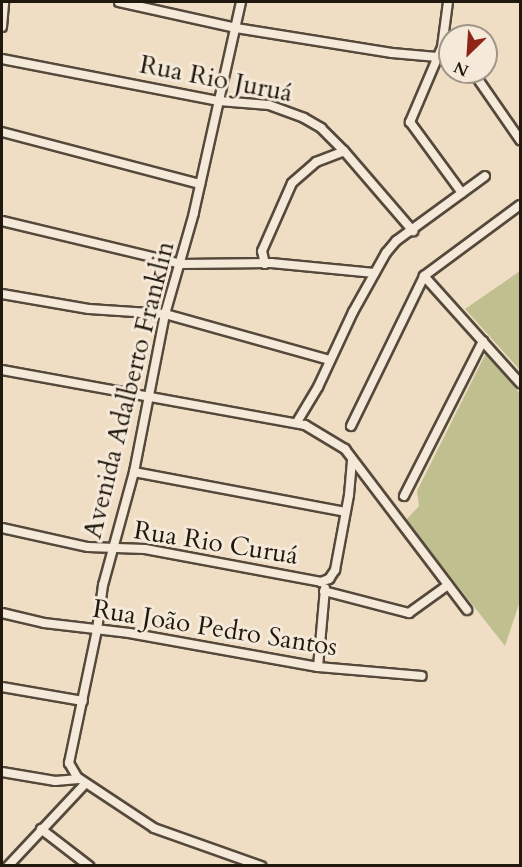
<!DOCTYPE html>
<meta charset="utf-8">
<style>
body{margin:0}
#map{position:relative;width:522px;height:867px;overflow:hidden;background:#efddc4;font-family:Cardo,serif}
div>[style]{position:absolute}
.green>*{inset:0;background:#bfbf90}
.roads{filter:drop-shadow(2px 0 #54493b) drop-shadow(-2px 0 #54493b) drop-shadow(0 2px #54493b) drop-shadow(0 -2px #54493b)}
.street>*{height:8px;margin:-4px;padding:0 4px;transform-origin:4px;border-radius:4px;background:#f5e9d9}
span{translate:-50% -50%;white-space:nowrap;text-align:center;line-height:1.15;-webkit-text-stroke:6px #f5e9d9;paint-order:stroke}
.street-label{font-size:26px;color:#20180d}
.frame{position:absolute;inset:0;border:3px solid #20180d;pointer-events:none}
.north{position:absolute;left:438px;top:24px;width:60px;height:60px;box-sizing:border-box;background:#f5e9d9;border:2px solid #a09587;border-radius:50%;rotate:205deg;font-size:16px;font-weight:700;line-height:24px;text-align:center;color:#20180d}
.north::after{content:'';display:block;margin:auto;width:21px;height:27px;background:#8f2418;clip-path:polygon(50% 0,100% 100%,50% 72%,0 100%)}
</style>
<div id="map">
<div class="green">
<div style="clip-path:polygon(520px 271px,520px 370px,465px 309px)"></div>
<div style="clip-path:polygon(486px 353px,520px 394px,520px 601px,505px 646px,406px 520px,419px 506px,417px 491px)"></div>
</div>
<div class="roads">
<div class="street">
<div style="left:119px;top:2px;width:120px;rotate:12.5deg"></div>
<div style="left:236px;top:28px;width:158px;rotate:9.1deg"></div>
<div style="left:392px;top:53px;width:45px;rotate:5.1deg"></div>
<div style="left:241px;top:2px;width:216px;rotate:102.6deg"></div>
<div style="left:194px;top:213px;width:105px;rotate:106deg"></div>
<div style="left:165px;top:314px;width:161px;rotate:101.1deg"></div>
<div style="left:134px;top:472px;width:117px;rotate:105.3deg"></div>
<div style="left:103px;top:585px;width:45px;rotate:97.6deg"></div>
<div style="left:97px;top:630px;width:136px;rotate:101.9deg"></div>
<div style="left:69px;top:763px;width:16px;rotate:60deg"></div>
<div style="left:77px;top:777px;width:92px;rotate:33.5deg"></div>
<div style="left:154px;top:828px;width:114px;rotate:19.6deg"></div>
<div style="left:448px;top:2px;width:45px;rotate:97.6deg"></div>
<div style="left:442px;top:47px;width:82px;rotate:113.1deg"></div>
<div style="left:410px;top:122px;width:88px;rotate:53.8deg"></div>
<div style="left:2px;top:27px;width:25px;rotate:-85deg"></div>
<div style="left:2px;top:59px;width:221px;rotate:11deg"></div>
<div style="left:219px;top:101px;width:50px;rotate:4.6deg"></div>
<div style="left:269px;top:105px;width:37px;rotate:20deg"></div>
<div style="left:304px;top:118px;width:20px;rotate:30deg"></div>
<div style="left:321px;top:128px;width:33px;rotate:45deg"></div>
<div style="left:344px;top:151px;width:106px;rotate:49.2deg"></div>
<div style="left:473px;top:72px;width:83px;rotate:55.3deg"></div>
<div style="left:2px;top:132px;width:205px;rotate:14.7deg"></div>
<div style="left:2px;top:221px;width:184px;rotate:13.5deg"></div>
<div style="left:181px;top:264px;width:90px;rotate:-0.6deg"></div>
<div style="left:271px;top:263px;width:104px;rotate:5.5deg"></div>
<div style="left:265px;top:264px;width:13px;rotate:-103deg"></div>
<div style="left:262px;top:251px;width:74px;rotate:-66.2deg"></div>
<div style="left:292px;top:183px;width:32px;rotate:-41deg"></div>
<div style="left:316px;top:162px;width:30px;rotate:-21deg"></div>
<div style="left:424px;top:276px;width:144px;rotate:48.1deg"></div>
<div style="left:2px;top:294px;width:88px;rotate:9.8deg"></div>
<div style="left:89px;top:309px;width:76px;rotate:3.8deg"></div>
<div style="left:165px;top:314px;width:171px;rotate:15.6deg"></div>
<div style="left:2px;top:370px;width:308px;rotate:10.3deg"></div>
<div style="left:305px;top:425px;width:47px;rotate:31deg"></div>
<div style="left:345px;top:449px;width:202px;rotate:52.8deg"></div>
<div style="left:297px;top:422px;width:41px;rotate:-59deg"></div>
<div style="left:318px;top:387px;width:83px;rotate:-65deg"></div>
<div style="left:353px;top:312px;width:68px;rotate:-60.8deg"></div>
<div style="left:386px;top:253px;width:16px;rotate:-50deg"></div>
<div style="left:396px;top:241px;width:110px;rotate:-36.1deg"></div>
<div style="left:351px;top:426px;width:167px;rotate:-64deg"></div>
<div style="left:424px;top:276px;width:119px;rotate:-36.5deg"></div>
<div style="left:134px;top:472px;width:215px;rotate:10.7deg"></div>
<div style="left:404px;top:496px;width:174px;rotate:-63deg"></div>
<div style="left:2px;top:528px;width:88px;rotate:12.5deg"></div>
<div style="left:88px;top:547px;width:57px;rotate:2deg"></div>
<div style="left:145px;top:549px;width:179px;rotate:10.6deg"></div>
<div style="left:321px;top:582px;width:9px;rotate:-21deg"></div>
<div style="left:329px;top:579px;width:11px;rotate:-56deg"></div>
<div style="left:335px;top:570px;width:76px;rotate:-79.4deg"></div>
<div style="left:349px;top:495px;width:34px;rotate:-85deg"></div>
<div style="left:324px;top:591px;width:88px;rotate:14.5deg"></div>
<div style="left:409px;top:613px;width:48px;rotate:-35.7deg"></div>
<div style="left:2px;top:613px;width:43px;rotate:13.4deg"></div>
<div style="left:44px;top:623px;width:86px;rotate:6.7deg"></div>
<div style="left:129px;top:633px;width:192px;rotate:10.2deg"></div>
<div style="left:318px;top:667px;width:104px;rotate:4.9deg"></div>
<div style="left:318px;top:667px;width:79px;rotate:-84.9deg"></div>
<div style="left:2px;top:687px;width:82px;rotate:9.8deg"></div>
<div style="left:2px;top:772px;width:54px;rotate:9.6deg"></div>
<div style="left:55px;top:781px;width:24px;rotate:-5deg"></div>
<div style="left:41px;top:829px;width:61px;rotate:37.6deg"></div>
<div style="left:8px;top:866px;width:112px;rotate:-46.8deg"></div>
</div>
</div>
<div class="street-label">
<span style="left:216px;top:79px;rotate:11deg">Rua Rio Juruá</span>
<span style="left:129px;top:390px;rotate:-76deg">Avenida Adalberto Franklin</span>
<span style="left:216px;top:543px;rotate:9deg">Rua Rio Curuá</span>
<span style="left:215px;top:628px;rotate:9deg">Rua João Pedro Santos</span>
</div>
<div class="frame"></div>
<div class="north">N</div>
</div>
